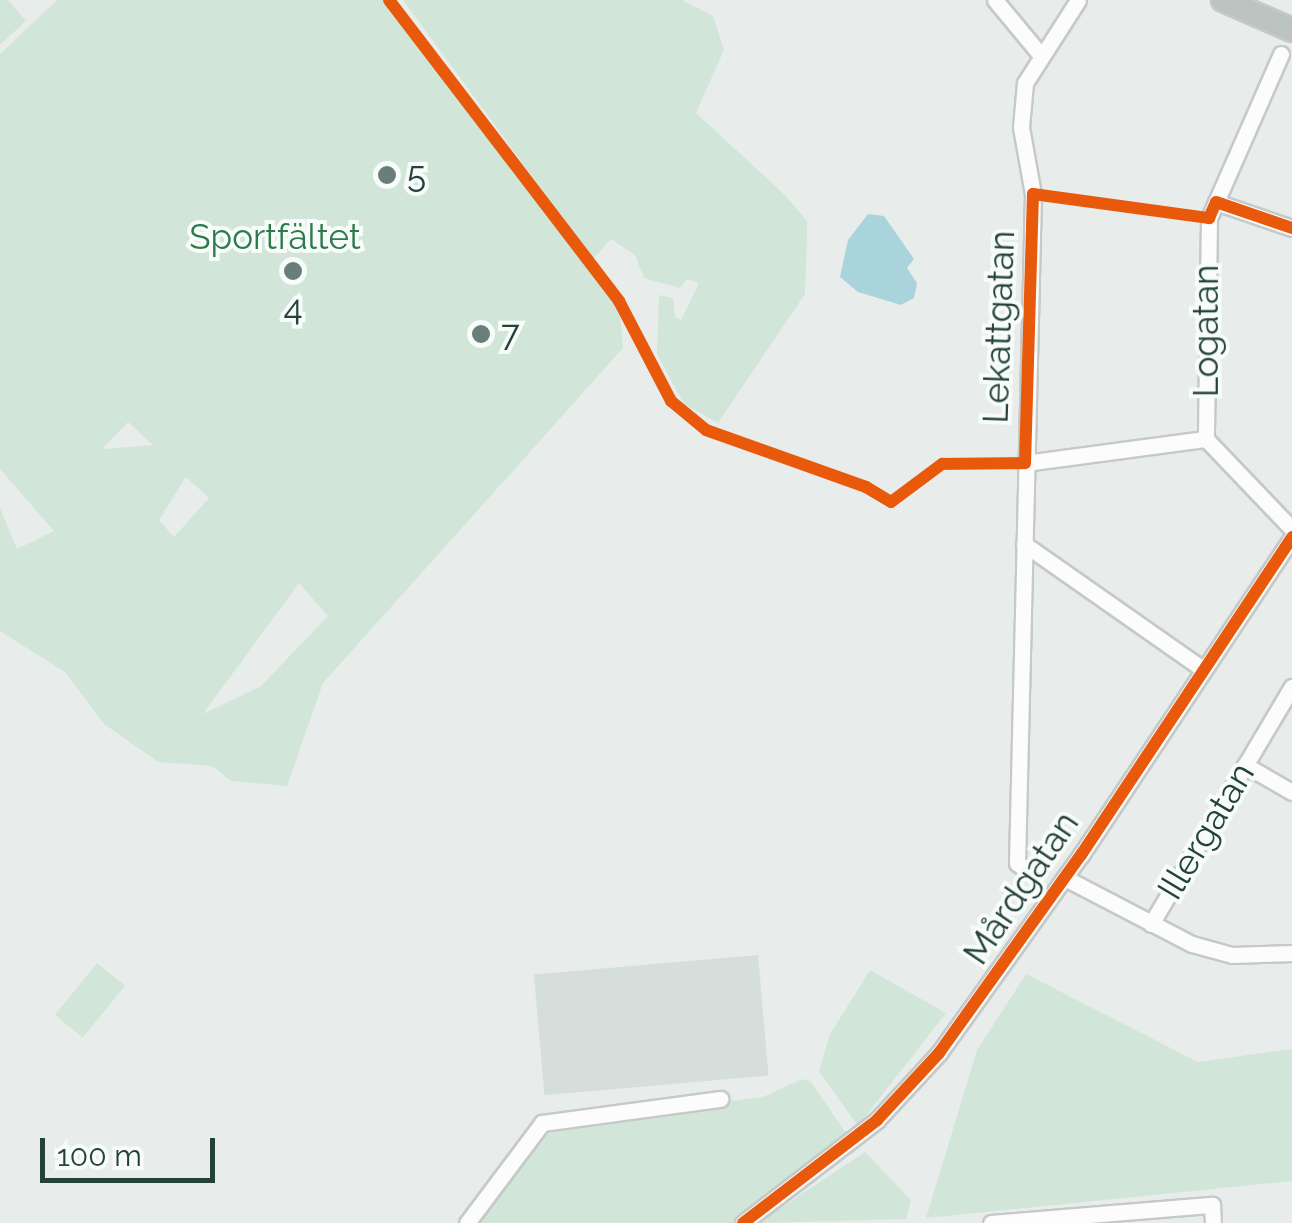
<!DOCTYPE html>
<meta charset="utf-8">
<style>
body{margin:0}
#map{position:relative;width:1292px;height:1223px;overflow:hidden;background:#e8edeb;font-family:Raleway,sans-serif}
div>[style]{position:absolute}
.built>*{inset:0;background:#d6dedb;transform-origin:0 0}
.green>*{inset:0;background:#d1e6d8;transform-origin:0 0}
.water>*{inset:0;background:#a9d4db}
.roads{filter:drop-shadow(2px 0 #c5cac8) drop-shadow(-2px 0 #c5cac8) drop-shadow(0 2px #c5cac8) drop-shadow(0 -2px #c5cac8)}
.minor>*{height:15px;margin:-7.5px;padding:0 7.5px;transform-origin:7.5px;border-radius:7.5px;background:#fcfcfc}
.highway>*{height:22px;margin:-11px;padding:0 11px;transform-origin:11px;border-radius:11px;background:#bcc4c2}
.cycleway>*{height:12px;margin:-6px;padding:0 6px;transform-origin:6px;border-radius:6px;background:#e8590c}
.dots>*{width:28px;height:28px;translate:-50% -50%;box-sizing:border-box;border:5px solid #f7fbf9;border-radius:50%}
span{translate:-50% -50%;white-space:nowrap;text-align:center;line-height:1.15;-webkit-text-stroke:8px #f7fbf9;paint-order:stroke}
.poi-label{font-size:35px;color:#24423a}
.left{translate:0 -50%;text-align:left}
.park-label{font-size:35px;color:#2d7a4b}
.street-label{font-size:35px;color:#24423a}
.scale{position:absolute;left:40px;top:1138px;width:175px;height:45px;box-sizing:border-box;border:5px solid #24423a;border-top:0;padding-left:12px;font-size:30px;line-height:35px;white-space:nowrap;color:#24423a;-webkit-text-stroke:8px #f7fbf9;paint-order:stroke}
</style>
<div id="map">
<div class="built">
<div style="left:758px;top:955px;width:121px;height:225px;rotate:85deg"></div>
</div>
<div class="green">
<div style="clip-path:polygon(0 0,8px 0,26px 21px,0 45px)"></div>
<div style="clip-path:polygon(evenodd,57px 0,389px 0,619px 301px,623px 348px,323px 683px,287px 786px,231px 781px,212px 766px,158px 762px,104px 724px,65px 672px,0 631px,0 508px,17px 549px,54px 531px,0 469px,0 54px,57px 0,128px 422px,153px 445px,104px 449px,103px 448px,128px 422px,57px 0,186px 477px,209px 498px,174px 537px,159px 520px,186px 477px,57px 0,299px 583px,328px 616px,261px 686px,203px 714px,299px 583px)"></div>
<div style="clip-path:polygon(403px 0,681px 0,713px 16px,724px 50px,696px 113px,785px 195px,807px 221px,807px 236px,805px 294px,718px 423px,684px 404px,657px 354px,659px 295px,673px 298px,675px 317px,681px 320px,699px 283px,687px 279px,680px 288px,644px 278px,635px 255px,611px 239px,593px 259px)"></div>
<div style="left:97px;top:963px;width:36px;height:67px;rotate:39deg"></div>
<div style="clip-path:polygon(870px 970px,946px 1013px,858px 1126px,819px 1071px,830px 1034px)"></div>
<div style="clip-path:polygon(1026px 974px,1198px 1062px,1292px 1049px,1292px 1181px,926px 1218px,977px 1050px)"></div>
<div style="clip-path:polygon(802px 1079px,811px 1082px,848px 1136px,733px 1223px,476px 1223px,523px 1152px,565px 1120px,763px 1097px)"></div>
<div style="clip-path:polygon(865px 1152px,911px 1200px,906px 1219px,758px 1223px)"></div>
</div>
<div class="water">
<div style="clip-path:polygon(868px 214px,884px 216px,914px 259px,907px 268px,917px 283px,914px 298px,901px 305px,858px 292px,840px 277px,848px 240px)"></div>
</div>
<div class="roads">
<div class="minor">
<div style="left:995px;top:0;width:69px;rotate:50.3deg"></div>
<div style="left:1281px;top:54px;width:179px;rotate:113.7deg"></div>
<div style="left:1209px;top:218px;width:221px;rotate:90.8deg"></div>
<div style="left:1206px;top:439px;width:124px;rotate:46.3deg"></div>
<div style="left:1216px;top:202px;width:80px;rotate:18.9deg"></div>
<div style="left:1025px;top:463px;width:183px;rotate:-7.6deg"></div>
<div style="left:1024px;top:544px;width:216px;rotate:35deg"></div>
<div style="left:1245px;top:765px;width:54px;rotate:29.9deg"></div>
<div style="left:1025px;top:869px;width:10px;rotate:-143deg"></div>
<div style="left:1017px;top:863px;width:669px;rotate:-88.63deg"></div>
<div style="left:1033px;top:194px;width:68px;rotate:-100.2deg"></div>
<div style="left:1021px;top:127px;width:44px;rotate:-84.8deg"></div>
<div style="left:1025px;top:83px;width:98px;rotate:-57.4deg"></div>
<div style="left:1065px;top:878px;width:143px;rotate:27.5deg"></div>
<div style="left:1192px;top:944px;width:41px;rotate:15.4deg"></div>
<div style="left:1232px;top:955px;width:60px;rotate:-1.9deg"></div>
<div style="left:1151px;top:924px;width:276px;rotate:-59.3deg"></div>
<div style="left:467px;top:1223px;width:125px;rotate:-53.1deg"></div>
<div style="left:542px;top:1123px;width:180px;rotate:-7.7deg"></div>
<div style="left:743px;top:1223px;width:169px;rotate:-37.5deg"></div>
<div style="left:877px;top:1120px;width:91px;rotate:-47.2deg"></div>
<div style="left:939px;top:1053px;width:244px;rotate:-54.4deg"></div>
<div style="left:1081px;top:855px;width:382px;rotate:-56.4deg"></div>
<div style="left:991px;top:1223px;width:222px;rotate:-4.7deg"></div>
<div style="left:1212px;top:1205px;width:18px;rotate:87deg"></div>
</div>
<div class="highway">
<div style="left:1223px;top:0;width:75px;rotate:23.5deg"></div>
</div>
</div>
<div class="cycleway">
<div style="left:389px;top:0;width:379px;rotate:52.6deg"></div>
<div style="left:619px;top:301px;width:113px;rotate:62.5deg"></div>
<div style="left:671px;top:401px;width:45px;rotate:39.6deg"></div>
<div style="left:706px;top:430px;width:170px;rotate:19.6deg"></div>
<div style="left:866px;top:487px;width:29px;rotate:31deg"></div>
<div style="left:891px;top:502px;width:64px;rotate:-36.7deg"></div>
<div style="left:942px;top:464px;width:83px;rotate:-0.7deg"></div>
<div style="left:1025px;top:463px;width:269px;rotate:-88.3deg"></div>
<div style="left:1033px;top:194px;width:178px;rotate:7.8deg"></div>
<div style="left:1209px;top:218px;width:17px;rotate:-66deg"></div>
<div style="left:1216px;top:202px;width:80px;rotate:18.9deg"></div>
<div style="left:743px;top:1223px;width:169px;rotate:-37.5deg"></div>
<div style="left:877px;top:1120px;width:91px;rotate:-47.2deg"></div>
<div style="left:939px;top:1053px;width:244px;rotate:-54.4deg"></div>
<div style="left:1081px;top:855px;width:382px;rotate:-56.4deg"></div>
</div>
<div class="dots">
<div style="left:387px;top:175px;background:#697e78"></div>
<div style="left:293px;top:271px;background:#697e78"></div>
<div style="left:481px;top:334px;background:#697e78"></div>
</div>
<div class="poi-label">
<span class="left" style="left:407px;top:175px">5</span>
<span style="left:293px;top:308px">4</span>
<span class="left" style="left:501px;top:334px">7</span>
</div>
<div class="park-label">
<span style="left:275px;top:237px">Sportfältet</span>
</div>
<div class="street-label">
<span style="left:999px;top:327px;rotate:-88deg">Lekattgatan</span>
<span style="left:1206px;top:331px;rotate:-90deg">Logatan</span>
<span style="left:1206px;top:831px;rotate:-59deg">Illergatan</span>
<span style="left:1021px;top:888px;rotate:-56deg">Mårdgatan</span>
</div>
<div class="scale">100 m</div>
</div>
